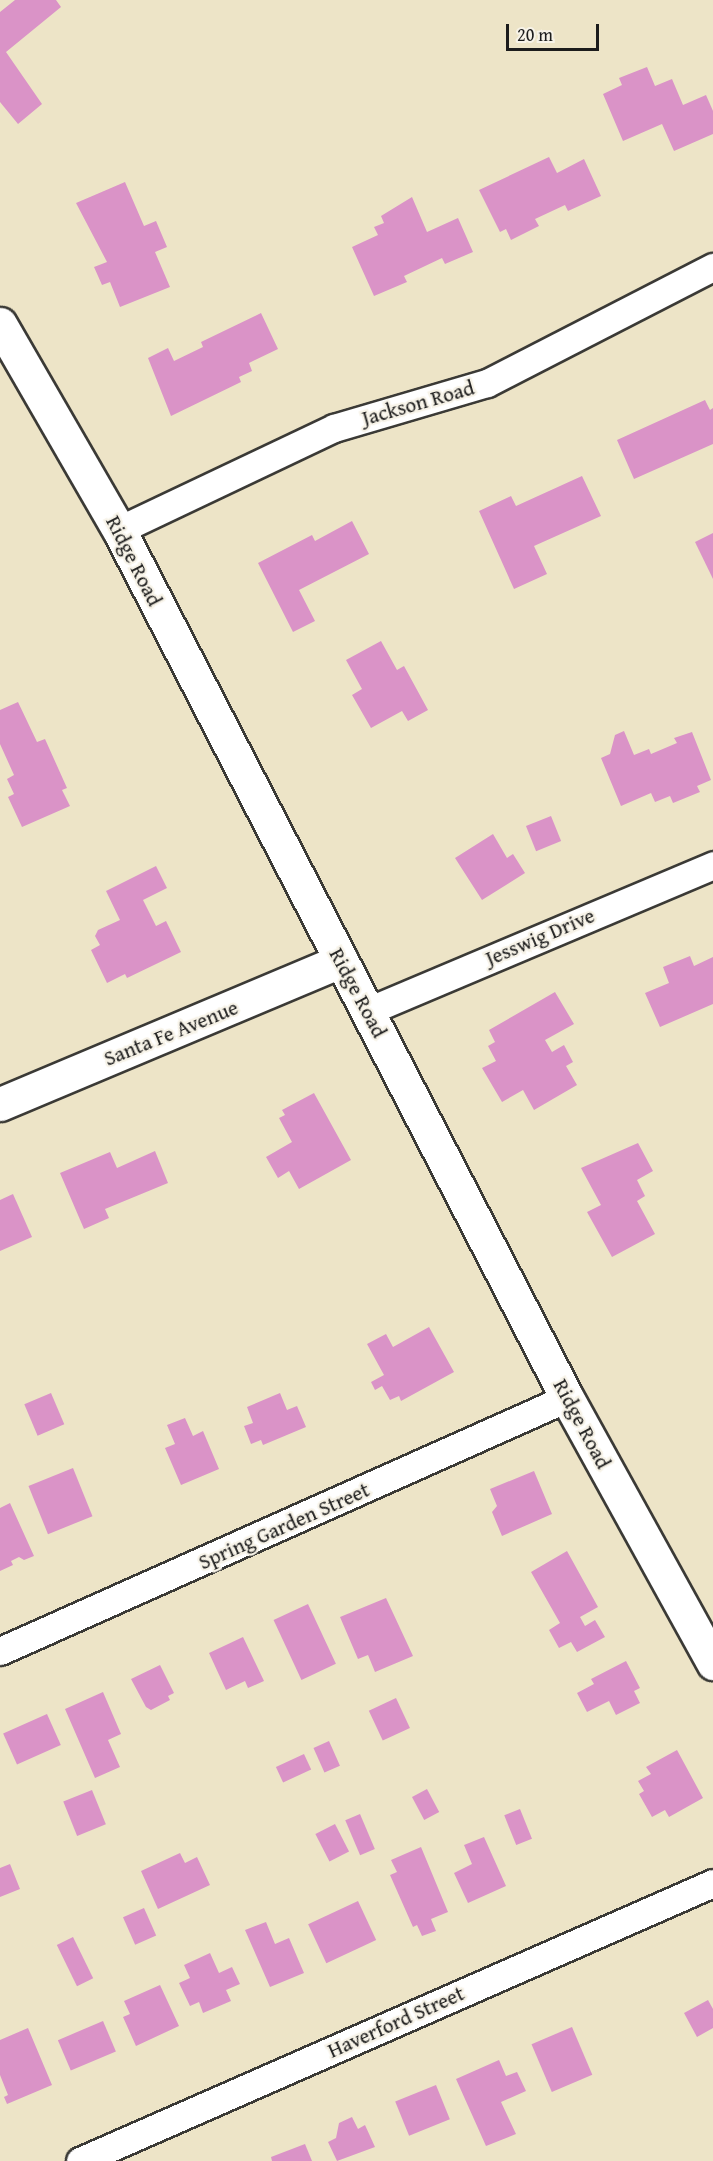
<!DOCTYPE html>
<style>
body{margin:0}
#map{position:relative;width:713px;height:2161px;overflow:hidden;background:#ede4c7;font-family:"Gentium Book Plus",serif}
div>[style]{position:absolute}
.building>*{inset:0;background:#da93c7;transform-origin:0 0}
.roads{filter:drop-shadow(2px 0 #3b3a36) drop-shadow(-2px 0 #3b3a36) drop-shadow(0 2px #3b3a36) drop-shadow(0 -2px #3b3a36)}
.street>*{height:27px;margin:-13.5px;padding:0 13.5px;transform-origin:13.5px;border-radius:13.5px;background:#fff}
.secondary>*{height:33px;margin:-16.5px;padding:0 16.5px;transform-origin:16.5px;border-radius:16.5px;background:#fff}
span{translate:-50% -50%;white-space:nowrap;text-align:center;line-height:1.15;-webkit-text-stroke:4.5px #f7f3e8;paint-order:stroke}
.street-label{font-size:21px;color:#1c1c1c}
.scale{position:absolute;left:506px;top:24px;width:93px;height:27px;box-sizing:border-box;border:3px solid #1c1c1c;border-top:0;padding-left:8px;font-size:18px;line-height:21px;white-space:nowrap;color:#1c1c1c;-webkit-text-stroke:4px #f7f3e8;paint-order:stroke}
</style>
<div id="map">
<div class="building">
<div style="clip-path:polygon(15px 0,56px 0,61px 7px,6px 52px,42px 104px,18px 124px,0 102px,0 12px)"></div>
<div style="clip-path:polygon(647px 67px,655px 86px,672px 79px,683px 105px,706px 95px,713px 111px,713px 134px,674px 151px,662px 124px,623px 141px,603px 94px,622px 85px,619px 78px)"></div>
<div style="clip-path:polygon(549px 157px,557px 173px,584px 159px,601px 196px,568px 211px,565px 205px,535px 219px,539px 226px,511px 240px,506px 229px,500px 232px,479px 190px)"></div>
<div style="clip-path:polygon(125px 182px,144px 226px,156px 221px,167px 247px,155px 252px,170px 287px,120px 307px,110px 282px,102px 285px,94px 267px,107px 262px,76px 203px)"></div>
<div style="clip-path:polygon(412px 197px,427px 232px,458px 218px,473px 252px,445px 264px,442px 258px,404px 276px,407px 282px,374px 296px,352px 247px,378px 235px,374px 227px,384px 223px,381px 216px)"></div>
<div style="clip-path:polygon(261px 313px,278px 349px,249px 363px,252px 371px,239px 377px,241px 382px,171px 416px,148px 358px,168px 348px,174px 361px,203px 347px,201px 342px)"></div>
<div style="clip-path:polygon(705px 400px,710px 410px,713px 408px,713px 444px,634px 479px,617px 440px)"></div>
<div style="clip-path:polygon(582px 476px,601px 516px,534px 546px,547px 574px,514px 589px,479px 511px,511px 496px,516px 506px)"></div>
<div style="clip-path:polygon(352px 521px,369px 554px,299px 590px,315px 621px,293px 632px,258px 563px,312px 535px,315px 541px)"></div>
<div style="clip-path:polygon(713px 533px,713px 579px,695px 542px)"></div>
<div style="clip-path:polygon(381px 641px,397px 670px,404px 666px,428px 710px,408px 721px,402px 711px,371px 728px,352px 695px,362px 689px,346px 660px)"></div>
<div style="clip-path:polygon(18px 702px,37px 742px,45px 739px,67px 788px,62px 790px,70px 806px,22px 827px,8px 797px,14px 794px,7px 779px,14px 775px,0 744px,0 710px)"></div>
<div style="clip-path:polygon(624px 731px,634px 755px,649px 749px,651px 754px,677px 743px,674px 738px,692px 732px,711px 780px,697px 786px,700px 792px,673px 803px,670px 796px,655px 802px,651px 793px,621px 806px,601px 758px,610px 754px,615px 735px)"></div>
<div style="left:551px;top:816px;width:27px;height:27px;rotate:68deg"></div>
<div style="clip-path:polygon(493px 834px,507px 858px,513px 854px,525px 873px,482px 900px,455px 858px)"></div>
<div style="clip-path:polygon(156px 866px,167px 888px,143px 900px,156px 926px,166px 921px,181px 952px,127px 978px,125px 974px,107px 983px,91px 950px,100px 945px,95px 936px,98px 930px,120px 920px,106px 891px)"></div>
<div style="clip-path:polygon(690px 956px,694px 966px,713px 957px,713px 1004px,660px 1027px,645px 993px,669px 983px,663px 967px)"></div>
<div style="clip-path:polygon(555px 992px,574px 1024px,545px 1040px,552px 1052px,564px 1045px,573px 1062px,566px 1066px,577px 1085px,534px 1110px,523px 1090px,502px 1102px,482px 1068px,496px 1061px,488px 1046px,495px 1042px,489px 1030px)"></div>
<div style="clip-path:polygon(314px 1093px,351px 1160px,299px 1189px,289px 1171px,278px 1178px,266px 1157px,292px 1142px,279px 1118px,285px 1115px,282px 1110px)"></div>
<div style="clip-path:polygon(638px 1143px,653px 1171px,637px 1180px,645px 1196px,637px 1201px,655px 1234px,612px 1257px,587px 1212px,601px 1205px,581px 1168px)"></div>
<div style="clip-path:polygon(155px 1151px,168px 1183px,105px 1209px,109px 1218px,84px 1229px,60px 1173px,110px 1152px,117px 1168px)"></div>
<div style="clip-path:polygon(13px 1194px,32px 1237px,0 1251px,0 1200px)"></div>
<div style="clip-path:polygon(429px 1327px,454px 1372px,401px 1401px,399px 1396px,390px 1400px,382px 1386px,375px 1390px,371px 1382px,384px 1375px,367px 1344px,386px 1334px,393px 1347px)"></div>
<div style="left:51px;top:1393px;width:34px;height:29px;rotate:67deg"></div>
<div style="clip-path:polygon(280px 1393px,287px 1410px,297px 1406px,306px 1427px,263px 1445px,261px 1440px,251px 1444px,244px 1426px,253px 1423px,247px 1407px)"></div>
<div style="clip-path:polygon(185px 1418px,193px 1436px,203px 1431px,219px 1469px,181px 1485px,165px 1448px,175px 1444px,167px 1425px)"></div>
<div style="left:73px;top:1468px;width:52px;height:48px;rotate:68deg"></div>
<div style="clip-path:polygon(534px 1471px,552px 1514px,502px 1536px,492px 1512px,497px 1506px,490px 1489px)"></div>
<div style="clip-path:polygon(10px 1503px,34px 1556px,24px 1560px,19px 1557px,11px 1561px,13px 1565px,0 1571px,0 1508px)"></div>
<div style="clip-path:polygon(567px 1551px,598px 1607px,580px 1617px,585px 1626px,595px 1620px,605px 1637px,577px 1652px,571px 1642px,559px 1648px,549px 1630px,560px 1623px,531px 1572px)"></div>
<div style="clip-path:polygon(386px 1598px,413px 1656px,375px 1672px,368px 1655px,358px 1659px,340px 1617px)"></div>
<div style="left:308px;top:1604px;width:66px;height:38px;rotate:65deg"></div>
<div style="clip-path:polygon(243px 1637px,264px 1681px,248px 1688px,245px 1681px,226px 1690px,209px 1653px)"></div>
<div style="clip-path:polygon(626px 1661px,640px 1688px,634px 1691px,640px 1703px,616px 1715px,609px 1701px,587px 1712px,577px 1693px,594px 1684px,591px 1679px)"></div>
<div style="clip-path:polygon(160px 1665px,174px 1693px,168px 1696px,170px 1700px,151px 1710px,146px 1707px,131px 1679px)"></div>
<div style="clip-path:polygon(103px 1692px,121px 1734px,108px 1740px,120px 1767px,95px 1778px,65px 1709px)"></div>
<div style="left:396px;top:1698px;width:33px;height:30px;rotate:65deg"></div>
<div style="left:47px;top:1714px;width:34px;height:48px;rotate:66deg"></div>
<div style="left:329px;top:1741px;width:27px;height:17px;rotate:66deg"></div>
<div style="clip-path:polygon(677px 1750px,703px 1798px,669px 1817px,665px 1810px,652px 1817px,639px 1794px,644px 1791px,638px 1781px,651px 1774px,646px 1767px)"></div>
<div style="left:304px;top:1754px;width:17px;height:31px;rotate:65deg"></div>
<div style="left:427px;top:1789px;width:26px;height:17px;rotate:62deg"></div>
<div style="left:92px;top:1790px;width:37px;height:31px;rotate:68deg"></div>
<div style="left:520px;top:1809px;width:32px;height:17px;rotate:68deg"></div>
<div style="left:360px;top:1814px;width:38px;height:16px;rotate:67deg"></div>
<div style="left:335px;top:1824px;width:31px;height:22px;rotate:63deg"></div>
<div style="clip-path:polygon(484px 1837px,506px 1886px,468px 1903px,454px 1873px,472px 1864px,464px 1845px)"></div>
<div style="clip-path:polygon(421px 1847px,448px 1912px,431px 1919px,436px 1931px,422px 1936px,417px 1925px,413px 1927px,390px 1875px,397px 1872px,391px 1860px)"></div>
<div style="clip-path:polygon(180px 1853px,185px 1863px,197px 1857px,210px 1885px,158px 1909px,141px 1871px)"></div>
<div style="clip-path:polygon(10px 1864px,20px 1889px,0 1897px,0 1868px)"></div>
<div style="left:358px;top:1901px;width:43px;height:55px;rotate:65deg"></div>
<div style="left:144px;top:1908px;width:30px;height:23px;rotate:66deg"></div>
<div style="clip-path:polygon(266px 1922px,275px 1944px,289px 1938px,304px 1973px,270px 1987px,245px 1930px)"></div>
<div style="left:73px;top:1937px;width:46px;height:18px;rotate:64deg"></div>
<div style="clip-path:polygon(210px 1953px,219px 1973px,232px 1967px,240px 1984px,226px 1990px,231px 2001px,203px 2013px,199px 2002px,190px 2006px,179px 1983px,190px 1978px,184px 1965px)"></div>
<div style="clip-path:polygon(160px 1985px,179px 2026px,136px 2046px,123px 2017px,130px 2014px,124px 2001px)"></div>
<div style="clip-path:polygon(708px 2000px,713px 2009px,713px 2028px,697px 2037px,684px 2013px)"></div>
<div style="left:103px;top:2021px;width:33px;height:49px;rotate:67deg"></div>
<div style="left:572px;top:2027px;width:52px;height:44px;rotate:67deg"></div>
<div style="clip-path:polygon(28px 2028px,52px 2085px,7px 2104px,4px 2097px,8px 2095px,0 2075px,0 2040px)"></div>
<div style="clip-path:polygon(499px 2060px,506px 2076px,517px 2072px,526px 2091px,501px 2102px,516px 2134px,486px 2146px,456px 2079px)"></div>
<div style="left:436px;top:2085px;width:37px;height:44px;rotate:68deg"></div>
<div style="clip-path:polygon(352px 2117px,358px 2129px,365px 2125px,375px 2147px,337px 2161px,328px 2142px,336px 2138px,339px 2123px)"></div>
<div style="clip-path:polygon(305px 2144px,312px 2161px,272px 2161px,271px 2157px)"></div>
</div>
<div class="roads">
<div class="street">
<div style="left:119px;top:530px;width:238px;rotate:-25.4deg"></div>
<div style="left:334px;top:428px;width:159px;rotate:-16.4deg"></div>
<div style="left:487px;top:383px;width:254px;rotate:-27.2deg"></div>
<div style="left:368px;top:1011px;width:375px;rotate:-22.9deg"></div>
<div style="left:0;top:1651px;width:621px;rotate:-24.05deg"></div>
<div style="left:80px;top:2161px;width:691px;rotate:-23.71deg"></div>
</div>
<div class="secondary">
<div style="left:0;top:324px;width:238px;rotate:60deg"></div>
<div style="left:119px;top:530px;width:977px;rotate:62.7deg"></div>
<div style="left:567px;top:1398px;width:303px;rotate:61.1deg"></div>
<div style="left:0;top:1104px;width:370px;rotate:-22.8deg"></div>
</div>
</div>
<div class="street-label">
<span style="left:418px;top:403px;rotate:-16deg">Jackson Road</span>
<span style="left:134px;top:561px;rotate:63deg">Ridge Road</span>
<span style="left:540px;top:937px;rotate:-23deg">Jesswig Drive</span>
<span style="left:358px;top:993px;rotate:62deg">Ridge Road</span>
<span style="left:171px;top:1033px;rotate:-22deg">Santa Fe Avenue</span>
<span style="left:582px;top:1424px;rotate:62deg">Ridge Road</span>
<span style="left:284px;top:1526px;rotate:-24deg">Spring Garden Street</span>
<span style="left:396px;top:2022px;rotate:-24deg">Haverford Street</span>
</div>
<div class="scale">20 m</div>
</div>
